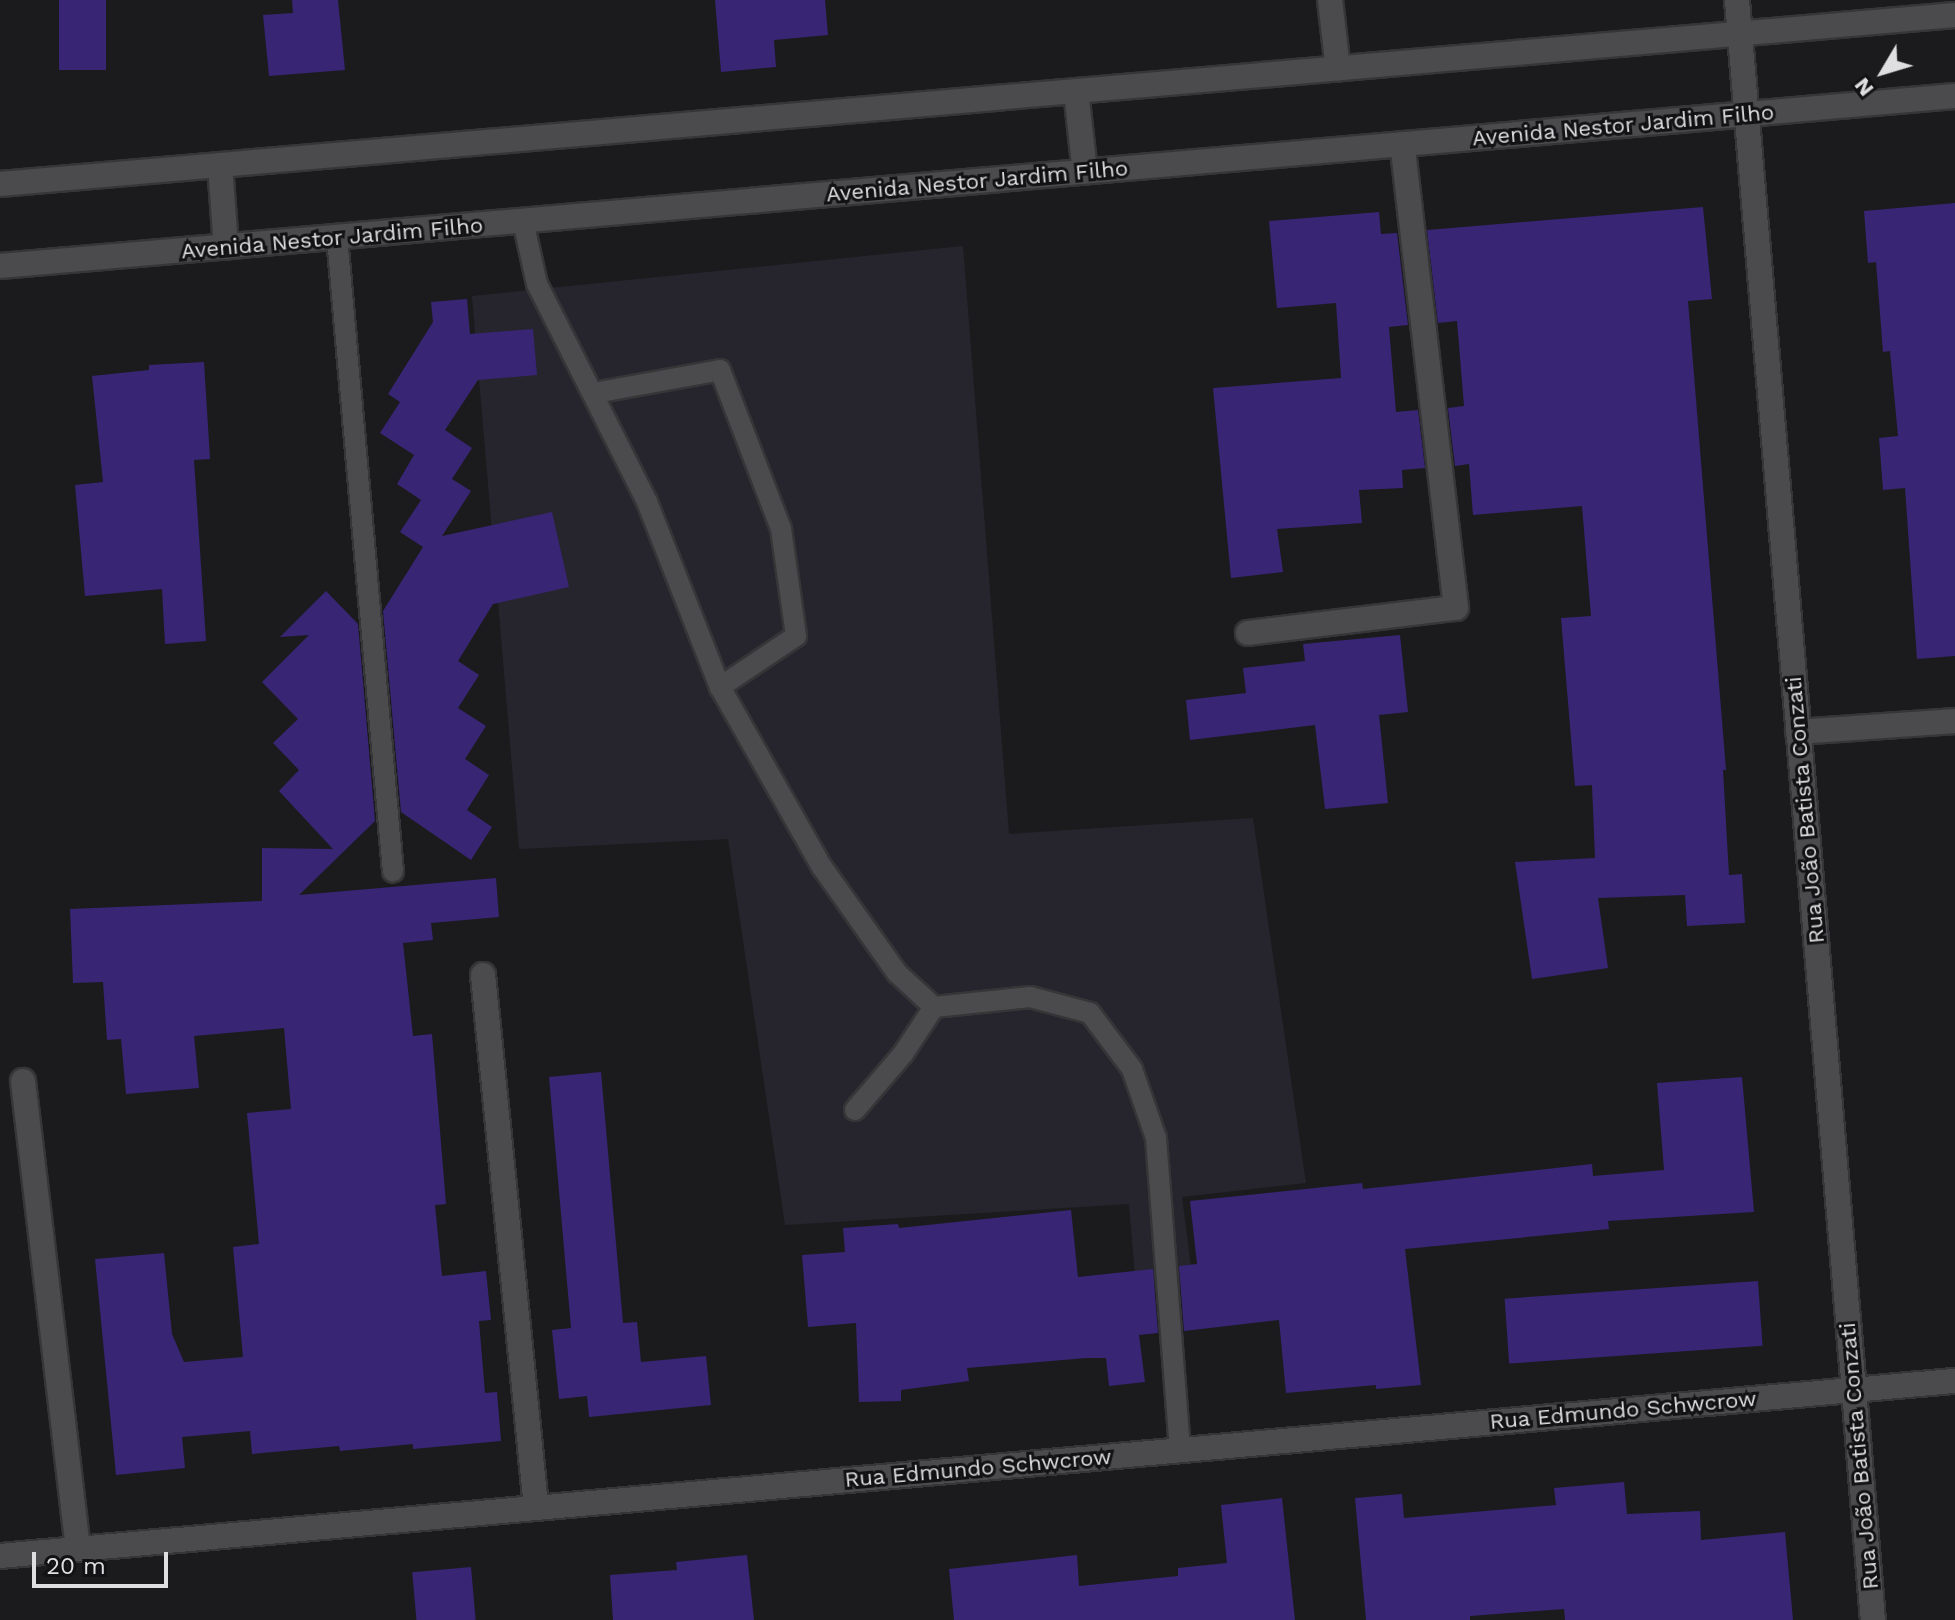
<!DOCTYPE html>
<meta charset="utf-8">
<style>
body{margin:0}
#map{position:relative;width:1955px;height:1620px;overflow:hidden;background:#1b1b1e;font-family:"Work Sans",sans-serif}
div>[style]{position:absolute}
.built>*{inset:0;background:#26252d}
.building>*{inset:0;background:#382574;transform-origin:0 0}
.roads{filter:drop-shadow(2px 0 #363638) drop-shadow(-2px 0 #363638) drop-shadow(0 2px #363638) drop-shadow(0 -2px #363638)}
.lane>*{height:20px;margin:-10px;padding:0 10px;transform-origin:10px;border-radius:10px;background:#4b4b4e}
.street>*{height:24px;margin:-12px;padding:0 12px;transform-origin:12px;border-radius:12px;background:#4b4b4e}
.secondary>*{height:24px;margin:-12px;padding:0 12px;transform-origin:12px;border-radius:12px;background:#4b4b4e}
span{translate:-50% -50%;white-space:nowrap;text-align:center;line-height:1.15;-webkit-text-stroke:6px #121215;paint-order:stroke}
.street-label{font-size:22px;color:#dfdfe1}
.north{position:absolute;left:1843px;top:32px;width:80px;height:80px;-webkit-text-stroke:6px #121215;paint-order:stroke;rotate:232deg;font-size:22px;font-weight:700;line-height:32px;text-align:center;color:#dfdfe1}
.north::after{content:'';display:block;margin:auto;width:28px;height:36px;background:#dfdfe1;clip-path:polygon(50% 0,100% 100%,50% 72%,0 100%)}
.scale{position:absolute;left:32px;top:1552px;width:136px;height:36px;box-sizing:border-box;border:4px solid #dfdfe1;border-top:0;padding-left:10px;font-size:24px;line-height:28px;white-space:nowrap;color:#dfdfe1;-webkit-text-stroke:6px #121215;paint-order:stroke}
</style>
<div id="map">
<div class="built">
<div style="clip-path:polygon(963px 246px,1009px 834px,1253px 818px,1306px 1183px,1182px 1197px,1193px 1282px,1136px 1288px,1129px 1204px,785px 1225px,728px 839px,519px 849px,472px 296px)"></div>
</div>
<div class="building">
<div style="left:59px;top:0;width:47px;height:70px"></div>
<div style="clip-path:polygon(292px 0,338px 0,345px 70px,269px 76px,263px 15px,293px 13px)"></div>
<div style="clip-path:polygon(715px 0,825px 0,828px 35px,774px 40px,776px 67px,721px 72px)"></div>
<div style="clip-path:polygon(1955px 203px,1955px 656px,1917px 659px,1905px 488px,1883px 490px,1879px 438px,1898px 436px,1890px 351px,1883px 352px,1876px 262px,1868px 263px,1864px 211px)"></div>
<div style="clip-path:polygon(1703px 207px,1712px 299px,1688px 301px,1726px 770px,1723px 770px,1729px 875px,1742px 874px,1745px 923px,1687px 926px,1685px 895px,1598px 898px,1608px 968px,1532px 979px,1515px 862px,1595px 858px,1592px 785px,1575px 786px,1561px 618px,1591px 616px,1582px 506px,1473px 515px,1469px 464px,1455px 466px,1448px 408px,1464px 406px,1457px 321px,1438px 323px,1427px 230px)"></div>
<div style="clip-path:polygon(1379px 212px,1381px 234px,1397px 233px,1408px 325px,1389px 327px,1396px 412px,1418px 410px,1425px 468px,1402px 470px,1403px 488px,1359px 490px,1362px 523px,1277px 529px,1283px 572px,1231px 578px,1213px 388px,1341px 378px,1336px 303px,1277px 308px,1269px 221px)"></div>
<div style="clip-path:polygon(467px 299px,470px 334px,533px 329px,537px 375px,478px 380px,445px 430px,472px 448px,452px 479px,471px 491px,442px 536px,552px 512px,569px 587px,493px 604px,458px 661px,479px 675px,458px 708px,486px 726px,465px 759px,489px 775px,467px 810px,492px 827px,471px 860px,401px 812px,383px 611px,423px 547px,400px 532px,421px 500px,397px 484px,414px 455px,380px 433px,400px 402px,388px 394px,433px 322px,431px 302px)"></div>
<div style="clip-path:polygon(204px 362px,210px 459px,194px 460px,206px 641px,165px 644px,162px 589px,85px 596px,75px 485px,103px 482px,92px 376px,149px 370px,149px 365px)"></div>
<div style="clip-path:polygon(326px 591px,358px 624px,375px 821px,299px 895px,496px 878px,499px 917px,431px 923px,433px 940px,403px 943px,413px 1036px,432px 1034px,446px 1204px,435px 1205px,442px 1276px,486px 1271px,491px 1320px,479px 1321px,485px 1393px,497px 1392px,501px 1441px,413px 1449px,413px 1444px,340px 1451px,339px 1446px,252px 1454px,250px 1431px,182px 1437px,185px 1468px,116px 1475px,95px 1259px,164px 1253px,172px 1334px,184px 1362px,243px 1357px,233px 1247px,259px 1244px,247px 1113px,291px 1109px,284px 1028px,194px 1036px,199px 1088px,126px 1094px,121px 1039px,107px 1040px,103px 982px,73px 983px,70px 909px,262px 901px,262px 848px,333px 849px,279px 791px,299px 770px,273px 743px,298px 719px,262px 682px,309px 635px,280px 637px)"></div>
<div style="clip-path:polygon(1400px 635px,1408px 712px,1379px 715px,1388px 803px,1325px 809px,1315px 725px,1190px 740px,1186px 700px,1246px 693px,1243px 668px,1305px 661px,1303px 644px)"></div>
<div style="clip-path:polygon(601px 1072px,623px 1323px,637px 1322px,641px 1362px,706px 1356px,711px 1405px,589px 1417px,587px 1396px,559px 1399px,552px 1330px,571px 1328px,549px 1077px)"></div>
<div style="clip-path:polygon(1742px 1077px,1754px 1212px,1608px 1221px,1609px 1229px,1405px 1249px,1421px 1385px,1376px 1389px,1376px 1385px,1286px 1393px,1279px 1320px,1184px 1331px,1179px 1266px,1197px 1264px,1190px 1201px,1362px 1183px,1363px 1189px,1592px 1164px,1593px 1176px,1664px 1170px,1657px 1083px)"></div>
<div style="clip-path:polygon(1071px 1210px,1078px 1277px,1153px 1269px,1158px 1333px,1139px 1335px,1145px 1382px,1109px 1386px,1106px 1358px,1086px 1358px,967px 1368px,969px 1381px,901px 1390px,901px 1401px,859px 1402px,856px 1323px,808px 1327px,802px 1255px,845px 1252px,843px 1228px,898px 1224px,899px 1228px)"></div>
<div style="left:1758px;top:1281px;width:65px;height:254px;rotate:86deg"></div>
<div style="clip-path:polygon(1624px 1482px,1627px 1514px,1700px 1511px,1701px 1540px,1785px 1532px,1793px 1620px,1565px 1620px,1564px 1609px,1470px 1616px,1470px 1620px,1366px 1620px,1355px 1498px,1402px 1494px,1404px 1518px,1556px 1505px,1554px 1488px)"></div>
<div style="clip-path:polygon(1282px 1498px,1295px 1620px,954px 1620px,949px 1569px,1077px 1555px,1079px 1586px,1178px 1576px,1178px 1568px,1227px 1563px,1221px 1505px)"></div>
<div style="clip-path:polygon(747px 1555px,754px 1620px,613px 1620px,610px 1575px,677px 1570px,676px 1562px)"></div>
<div style="left:471px;top:1567px;width:53px;height:59px;rotate:85deg"></div>
</div>
<div class="roads">
<div class="lane">
<div style="left:523px;top:221px;width:65px;rotate:77.5deg"></div>
<div style="left:537px;top:284px;width:244px;rotate:63.2deg"></div>
<div style="left:647px;top:502px;width:199px;rotate:68.5deg"></div>
<div style="left:720px;top:687px;width:207px;rotate:60.5deg"></div>
<div style="left:822px;top:867px;width:130px;rotate:54.7deg"></div>
<div style="left:897px;top:973px;width:50px;rotate:42.6deg"></div>
<div style="left:934px;top:1007px;width:97px;rotate:-5.9deg"></div>
<div style="left:1030px;top:997px;width:62px;rotate:14.9deg"></div>
<div style="left:1090px;top:1013px;width:70px;rotate:53.1deg"></div>
<div style="left:1132px;top:1069px;width:73px;rotate:70.8deg"></div>
<div style="left:1156px;top:1138px;width:313px;rotate:85.6deg"></div>
<div style="left:337px;top:237px;width:637px;rotate:84.96deg"></div>
<div style="left:594px;top:393px;width:128px;rotate:-10.3deg"></div>
<div style="left:720px;top:370px;width:170px;rotate:69deg"></div>
<div style="left:781px;top:529px;width:108px;rotate:82deg"></div>
<div style="left:796px;top:636px;width:92px;rotate:146.1deg"></div>
<div style="left:855px;top:1110px;width:74px;rotate:-49.4deg"></div>
<div style="left:903px;top:1054px;width:56px;rotate:-56.6deg"></div>
</div>
<div class="street">
<div style="left:1330px;top:0;width:69px;rotate:83.4deg"></div>
<div style="left:1248px;top:633px;width:209px;rotate:-6.9deg"></div>
<div style="left:1456px;top:608px;width:467px;rotate:-96.6deg"></div>
<div style="left:1798px;top:732px;width:157px;rotate:-4deg"></div>
<div style="left:483px;top:975px;width:535px;rotate:84.31deg"></div>
<div style="left:23px;top:1081px;width:471px;rotate:83.3deg"></div>
<div style="left:1854px;top:1390px;width:231px;rotate:85.3deg"></div>
</div>
<div class="secondary">
<div style="left:1737px;top:0;width:1395px;rotate:85.19deg"></div>
<div style="left:1076px;top:91px;width:81px;rotate:83.7deg"></div>
<div style="left:220px;top:165px;width:82px;rotate:85.8deg"></div>
<div style="left:0;top:184px;width:1962px;rotate:-4.94deg"></div>
<div style="left:0;top:266px;width:1962px;rotate:-4.97deg"></div>
<div style="left:0;top:1556px;width:1963px;rotate:-5.12deg"></div>
</div>
</div>
<div class="street-label">
<span style="left:1623px;top:125px;rotate:-5deg">Avenida Nestor Jardim Filho</span>
<span style="left:977px;top:181px;rotate:-5deg">Avenida Nestor Jardim Filho</span>
<span style="left:332px;top:238px;rotate:-5deg">Avenida Nestor Jardim Filho</span>
<span style="left:1805px;top:810px;rotate:-95deg">Rua João Batista Conzati</span>
<span style="left:1623px;top:1410px;rotate:-5deg">Rua Edmundo Schwcrow</span>
<span style="left:1859px;top:1456px;rotate:-95deg">Rua João Batista Conzati</span>
<span style="left:978px;top:1468px;rotate:-5deg">Rua Edmundo Schwcrow</span>
</div>
<div class="north">N</div>
<div class="scale">20 m</div>
</div>
